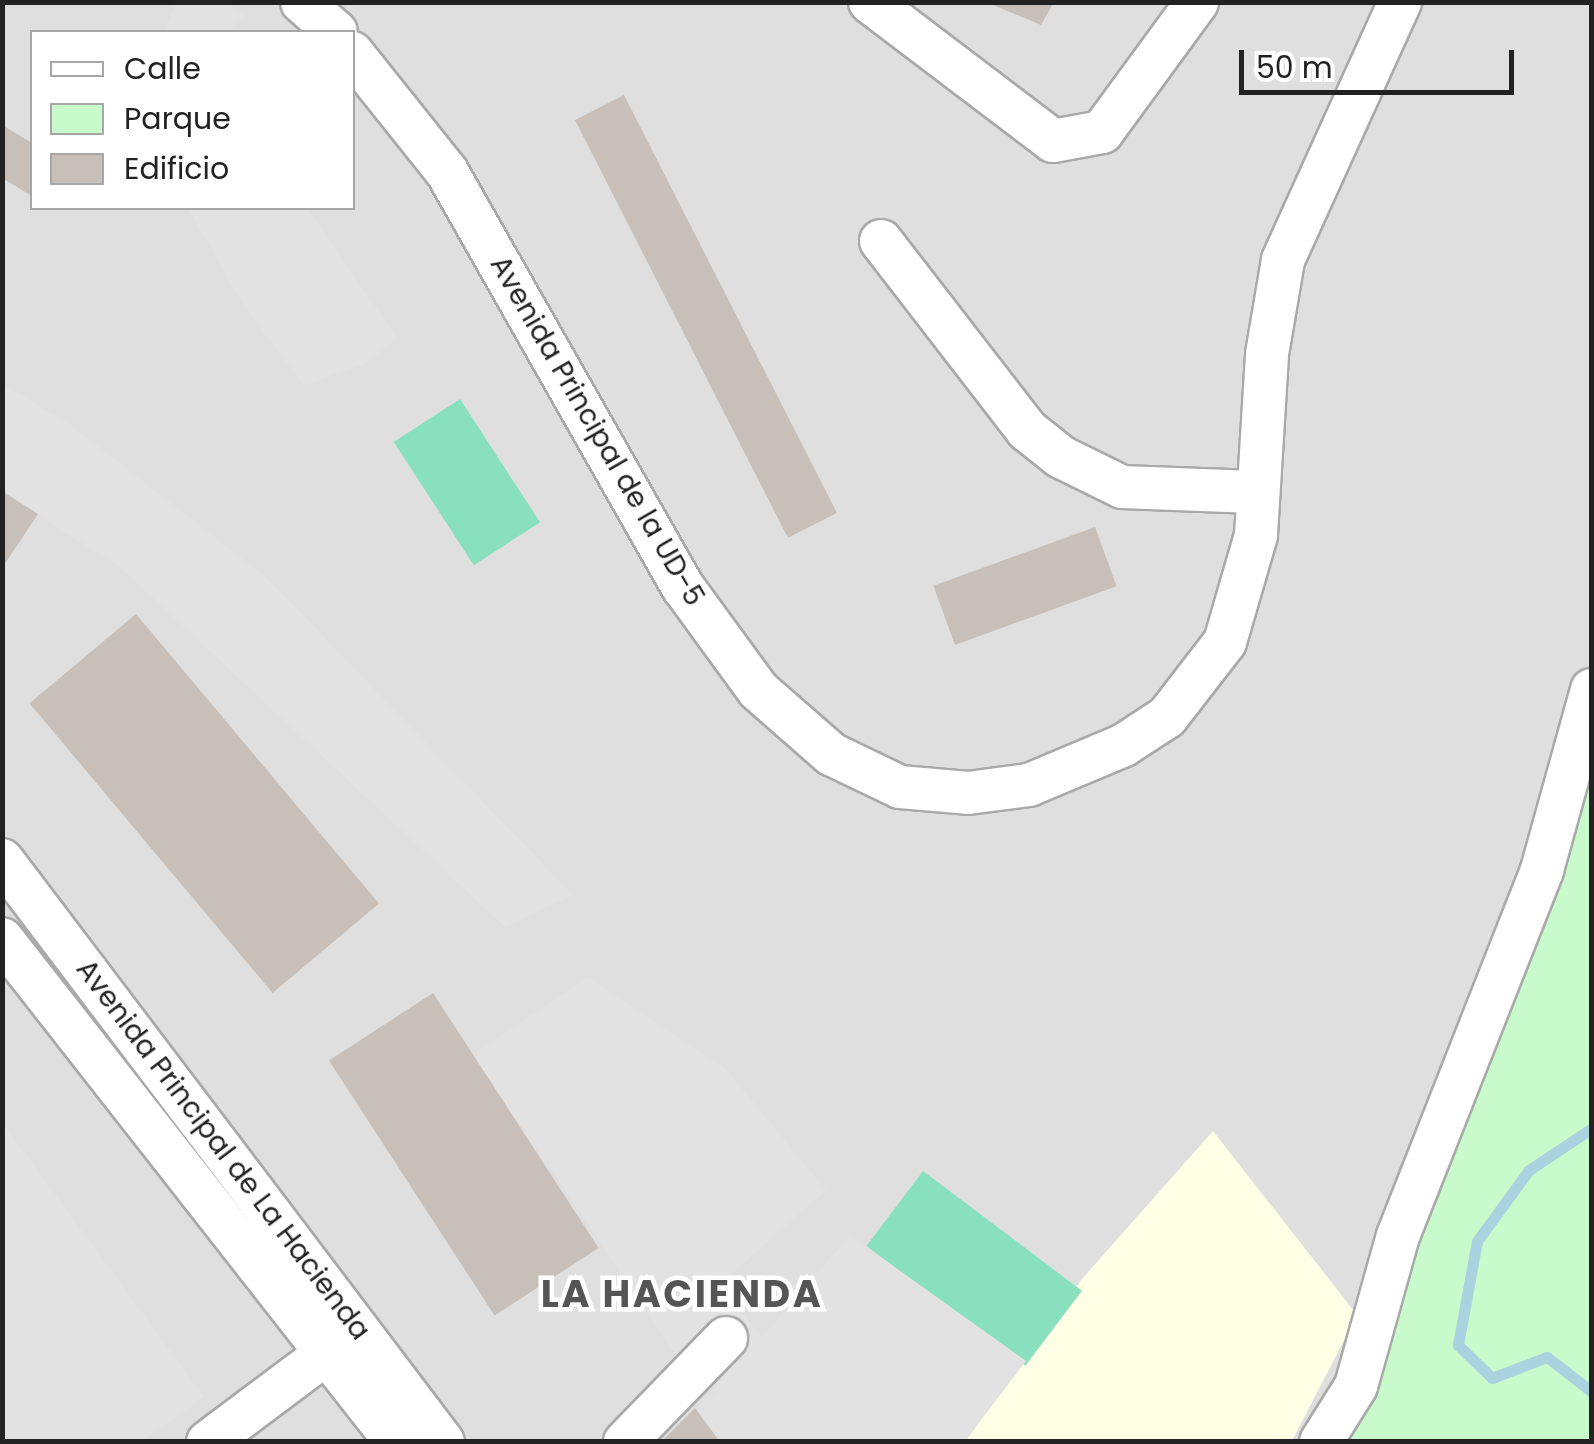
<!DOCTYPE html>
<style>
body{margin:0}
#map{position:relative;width:1594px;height:1444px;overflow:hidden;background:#f2efe9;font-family:Poppins,sans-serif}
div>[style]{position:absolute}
.residential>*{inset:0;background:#e0dfdf}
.education>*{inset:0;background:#ffffe5}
.park>*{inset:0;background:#c8facc}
.pitch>*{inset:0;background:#88e0be;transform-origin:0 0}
.parking>*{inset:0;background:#e2e2e2}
.stream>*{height:11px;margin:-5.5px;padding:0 5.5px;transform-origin:5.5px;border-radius:5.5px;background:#aad3df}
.building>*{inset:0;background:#c7bfb8;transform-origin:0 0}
.roads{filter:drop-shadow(2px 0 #a9a9a9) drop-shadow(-2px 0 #a9a9a9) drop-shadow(0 2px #a9a9a9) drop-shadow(0 -2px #a9a9a9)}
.minor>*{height:42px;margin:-21px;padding:0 21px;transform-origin:21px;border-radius:21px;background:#fff}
span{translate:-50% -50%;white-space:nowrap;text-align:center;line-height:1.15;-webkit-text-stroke:9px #fff;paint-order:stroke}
.street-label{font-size:28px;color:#222}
.district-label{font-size:38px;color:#555;font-weight:700;letter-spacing:2.5px}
.frame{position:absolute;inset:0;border:5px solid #222;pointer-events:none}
.legend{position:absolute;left:30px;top:30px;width:325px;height:180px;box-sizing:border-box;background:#fff;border:2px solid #a7a7a7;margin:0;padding:12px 18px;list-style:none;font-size:30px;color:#222}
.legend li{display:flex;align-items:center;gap:20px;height:50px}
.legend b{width:50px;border:2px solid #a7a7a7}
.scale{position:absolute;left:1239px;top:50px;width:275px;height:45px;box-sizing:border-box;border:5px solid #222;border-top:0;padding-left:12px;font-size:30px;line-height:35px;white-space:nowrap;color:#222;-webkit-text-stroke:8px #fff;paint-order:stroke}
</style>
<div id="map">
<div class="residential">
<div style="clip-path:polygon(evenodd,3px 3px,1591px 3px,1591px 1441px,3px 1441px,3px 3px,32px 32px,352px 32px,352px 208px,32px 208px,32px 32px)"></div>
</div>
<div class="education">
<div style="clip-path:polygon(1213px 1131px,1357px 1315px,1292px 1441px,965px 1442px,1082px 1279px)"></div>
</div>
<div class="park">
<div style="clip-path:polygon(1591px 660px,1591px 1441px,1314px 1442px,1495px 996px)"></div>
</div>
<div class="pitch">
<div style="left:460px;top:399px;width:147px;height:79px;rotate:57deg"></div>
<div style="left:923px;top:1171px;width:199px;height:94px;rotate:37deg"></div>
</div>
<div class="parking">
<div style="clip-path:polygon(176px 3px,227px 3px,246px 14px,227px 32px,165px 32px)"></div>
<div style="clip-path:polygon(188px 208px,307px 208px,397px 338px,365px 364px,304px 385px,245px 308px)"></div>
<div style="clip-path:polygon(3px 384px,72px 426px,268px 579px,573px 895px,505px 927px,122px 569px,3px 491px)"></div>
<div style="clip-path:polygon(589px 977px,724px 1067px,826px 1190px,720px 1284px,762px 1338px,850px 1235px,1026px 1361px,965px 1441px,720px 1441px,695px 1408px,715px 1393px,689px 1374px,473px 1055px)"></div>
<div style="clip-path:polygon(2px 1122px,204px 1397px,143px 1441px,3px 1441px)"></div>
</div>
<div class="stream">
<div style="left:1592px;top:1128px;width:76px;rotate:146.3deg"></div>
<div style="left:1529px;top:1170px;width:88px;rotate:126.2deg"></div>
<div style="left:1477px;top:1241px;width:106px;rotate:100.4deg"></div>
<div style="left:1458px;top:1345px;width:47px;rotate:44.1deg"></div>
<div style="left:1492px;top:1378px;width:59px;rotate:-20.9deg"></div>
<div style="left:1547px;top:1357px;width:57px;rotate:37.9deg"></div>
</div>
<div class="building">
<div style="clip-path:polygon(986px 2px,1054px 2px,1041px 25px)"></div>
<div style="left:624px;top:95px;width:469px;height:55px;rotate:63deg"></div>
<div style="clip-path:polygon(2px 125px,32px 143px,32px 196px,2px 178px)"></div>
<div style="clip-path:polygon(2px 491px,38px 514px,2px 568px)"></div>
<div style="left:1095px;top:527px;width:63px;height:172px;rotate:70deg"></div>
<div style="left:136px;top:614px;width:378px;height:139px;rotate:50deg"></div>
<div style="left:433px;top:993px;width:304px;height:124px;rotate:57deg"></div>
<div style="clip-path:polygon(695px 1408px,720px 1442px,661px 1442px)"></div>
</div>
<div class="roads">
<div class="minor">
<div style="left:302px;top:2px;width:45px;rotate:41.4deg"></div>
<div style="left:870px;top:2px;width:230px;rotate:37.2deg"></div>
<div style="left:1053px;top:141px;width:50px;rotate:-10.4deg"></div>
<div style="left:1102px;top:132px;width:161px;rotate:-53.8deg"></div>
<div style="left:352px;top:53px;width:152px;rotate:51.4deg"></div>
<div style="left:447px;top:172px;width:477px;rotate:60.4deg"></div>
<div style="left:683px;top:587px;width:127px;rotate:53.9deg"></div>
<div style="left:758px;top:690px;width:97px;rotate:41.2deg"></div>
<div style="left:831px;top:754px;width:76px;rotate:25.6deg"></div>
<div style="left:900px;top:787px;width:68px;rotate:5deg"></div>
<div style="left:968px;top:793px;width:62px;rotate:-7.5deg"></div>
<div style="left:1029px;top:785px;width:103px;rotate:-22.8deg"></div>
<div style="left:1124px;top:745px;width:51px;rotate:-33.1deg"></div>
<div style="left:1167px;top:717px;width:95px;rotate:-52.3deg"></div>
<div style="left:1225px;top:642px;width:111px;rotate:-73.8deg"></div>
<div style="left:1256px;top:535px;width:181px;rotate:-86.5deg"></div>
<div style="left:1267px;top:354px;width:95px;rotate:-80.3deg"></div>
<div style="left:1283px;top:260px;width:283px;rotate:-65.6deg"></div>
<div style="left:881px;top:241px;width:239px;rotate:52.3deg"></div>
<div style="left:1027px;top:430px;width:43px;rotate:38.5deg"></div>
<div style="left:1061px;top:457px;width:68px;rotate:26.2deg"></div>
<div style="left:1122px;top:487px;width:133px;rotate:2.2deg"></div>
<div style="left:2px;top:860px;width:730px;rotate:52.85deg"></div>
<div style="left:2px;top:939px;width:639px;rotate:51.93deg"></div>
<div style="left:208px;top:1442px;width:174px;rotate:-36.8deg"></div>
<div style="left:625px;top:1442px;width:145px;rotate:-45.8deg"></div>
<div style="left:1321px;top:1442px;width:66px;rotate:-58deg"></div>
<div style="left:1356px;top:1386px;width:156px;rotate:-74.4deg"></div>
<div style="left:1398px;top:1236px;width:393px;rotate:-68.5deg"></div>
<div style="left:1542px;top:870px;width:187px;rotate:-74.5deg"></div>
</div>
</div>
<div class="street-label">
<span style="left:597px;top:431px;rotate:60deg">Avenida Principal de la UD-5</span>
<span style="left:223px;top:1150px;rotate:53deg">Avenida Principal de La Hacienda</span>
</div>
<div class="district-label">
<span style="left:682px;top:1294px">LA HACIENDA</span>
</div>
<div class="frame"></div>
<ul class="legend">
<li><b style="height:12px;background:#fff"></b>Calle</li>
<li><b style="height:28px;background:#c8facc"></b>Parque</li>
<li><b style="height:28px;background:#c7bfb8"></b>Edificio</li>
</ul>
<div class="scale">50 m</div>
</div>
